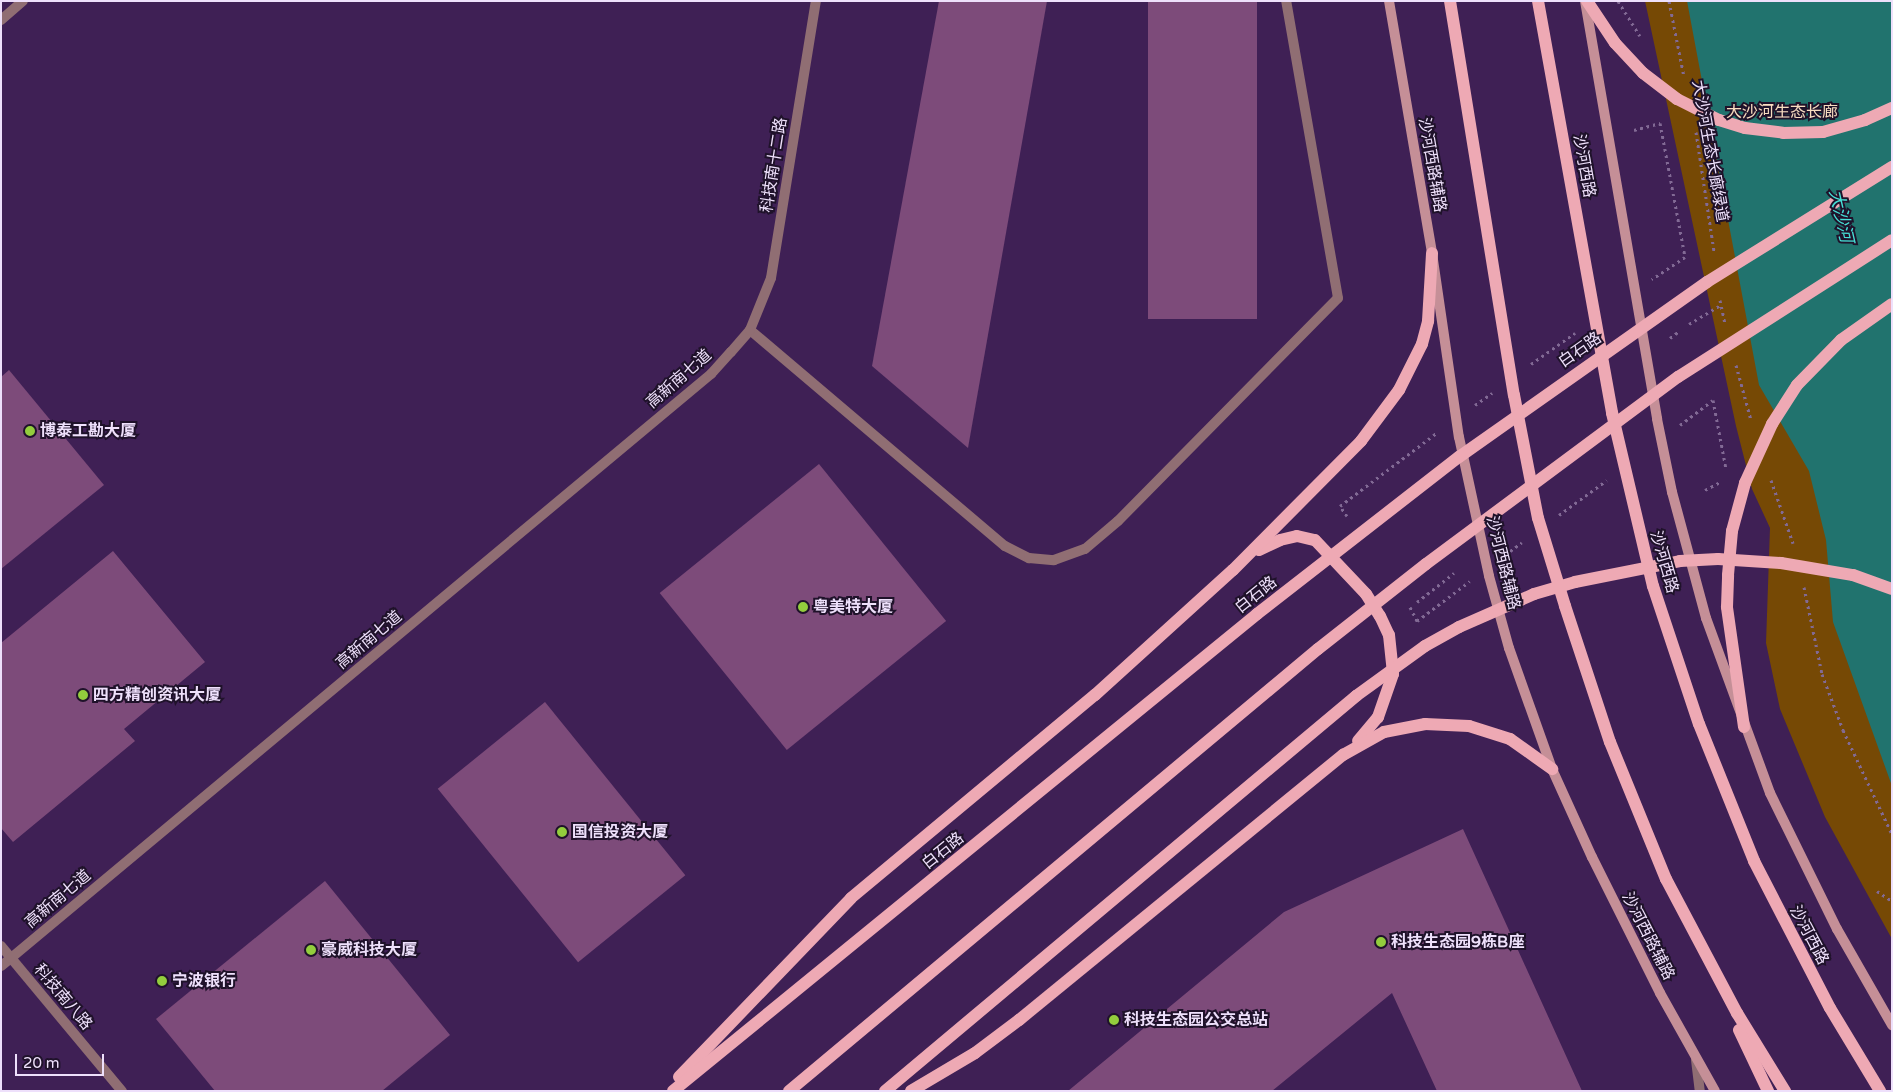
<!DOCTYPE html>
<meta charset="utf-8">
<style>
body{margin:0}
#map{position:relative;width:1893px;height:1092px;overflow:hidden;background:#3f2055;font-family:"Varela Round","Noto Sans SC",sans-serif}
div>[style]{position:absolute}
.green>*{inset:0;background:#764905}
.water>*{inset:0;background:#21736e}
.building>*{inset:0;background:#7d4b7a;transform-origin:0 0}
.path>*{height:3px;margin-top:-1.5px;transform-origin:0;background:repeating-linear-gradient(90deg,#826a95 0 2.5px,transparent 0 6.5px)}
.service>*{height:10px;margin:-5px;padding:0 5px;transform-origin:5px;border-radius:5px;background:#906e73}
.minor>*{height:10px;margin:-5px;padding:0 5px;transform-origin:5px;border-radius:5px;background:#906e73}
.tertiary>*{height:10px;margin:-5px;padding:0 5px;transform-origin:5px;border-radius:5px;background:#906e73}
.secondary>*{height:10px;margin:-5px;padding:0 5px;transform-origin:5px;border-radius:5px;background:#c58f97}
.primary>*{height:12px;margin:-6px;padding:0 6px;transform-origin:6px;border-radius:6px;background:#eea9b4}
.dots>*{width:14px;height:14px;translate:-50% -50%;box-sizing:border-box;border:2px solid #1f122a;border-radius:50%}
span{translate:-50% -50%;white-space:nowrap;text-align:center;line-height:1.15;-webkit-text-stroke:4px #1f122a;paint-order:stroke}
.park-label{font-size:16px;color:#f9ddc0}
.street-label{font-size:16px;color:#eee0fb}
.poi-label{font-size:16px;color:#eee0fb;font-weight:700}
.left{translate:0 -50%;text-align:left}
.water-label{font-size:18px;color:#47dfd6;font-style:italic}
.frame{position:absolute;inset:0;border:2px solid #eee0fb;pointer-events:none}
.scale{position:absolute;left:15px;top:1054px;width:89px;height:22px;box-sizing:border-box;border:2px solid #eee0fb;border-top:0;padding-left:6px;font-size:15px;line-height:18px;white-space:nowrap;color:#eee0fb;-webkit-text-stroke:4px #1f122a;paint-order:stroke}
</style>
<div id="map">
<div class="green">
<div style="clip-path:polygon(1645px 1px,1892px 1px,1892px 939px,1825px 817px,1780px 709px,1766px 643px,1770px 528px,1752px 489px,1736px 426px)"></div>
</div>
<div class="water">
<div style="clip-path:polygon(1687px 1px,1892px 1px,1892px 786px,1833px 622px,1826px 540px,1809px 471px,1759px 385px)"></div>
</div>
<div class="building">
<div style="clip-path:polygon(939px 1px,1047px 1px,968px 448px,872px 366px)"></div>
<div style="left:1148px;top:1px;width:109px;height:318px"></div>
<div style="clip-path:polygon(9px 370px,104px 485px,1px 569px,1px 377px)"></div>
<div style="left:819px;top:464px;width:202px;height:205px;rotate:51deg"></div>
<div style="clip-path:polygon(113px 551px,205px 662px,124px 729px,135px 741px,13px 842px,1px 828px,1px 643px)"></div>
<div style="left:545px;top:702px;width:223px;height:138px;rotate:51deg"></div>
<div style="clip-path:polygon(1463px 829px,1582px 1091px,1437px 1091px,1392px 993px,1272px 1091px,1068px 1091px,1284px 912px)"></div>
<div style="clip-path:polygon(325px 881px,450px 1035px,382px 1091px,215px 1091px,156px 1019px)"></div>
</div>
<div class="path">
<div style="left:1618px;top:1px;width:41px;rotate:57.8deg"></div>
<div style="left:1669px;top:1px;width:77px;rotate:78.8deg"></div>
<div style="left:1634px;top:130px;width:27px;rotate:-15deg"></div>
<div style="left:1660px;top:123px;width:136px;rotate:79.4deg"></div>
<div style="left:1685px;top:257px;width:40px;rotate:146deg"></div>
<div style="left:1696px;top:132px;width:120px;rotate:81.4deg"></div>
<div style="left:1720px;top:300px;width:24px;rotate:78deg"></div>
<div style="left:1689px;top:324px;width:37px;rotate:-31deg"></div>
<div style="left:1670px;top:338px;width:10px;rotate:-37deg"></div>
<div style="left:1531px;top:364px;width:54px;rotate:-35.2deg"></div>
<div style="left:1736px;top:365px;width:57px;rotate:74.7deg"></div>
<div style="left:1475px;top:405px;width:21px;rotate:-35deg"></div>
<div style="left:1680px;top:425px;width:41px;rotate:-37.1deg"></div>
<div style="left:1713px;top:400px;width:70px;rotate:79.3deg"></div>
<div style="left:1771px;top:480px;width:67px;rotate:70.8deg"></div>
<div style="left:1705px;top:490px;width:19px;rotate:-28deg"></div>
<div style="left:1559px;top:515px;width:59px;rotate:-36.1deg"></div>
<div style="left:1347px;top:516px;width:12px;rotate:-125deg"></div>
<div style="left:1340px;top:506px;width:123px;rotate:-37.1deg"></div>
<div style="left:1505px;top:555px;width:21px;rotate:-37deg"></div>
<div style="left:1804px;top:587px;width:89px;rotate:78.3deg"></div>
<div style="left:1822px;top:674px;width:60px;rotate:69.4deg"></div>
<div style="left:1843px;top:730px;width:115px;rotate:64.8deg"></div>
<div style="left:1417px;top:602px;width:47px;rotate:-38.1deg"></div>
<div style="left:1410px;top:607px;width:16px;rotate:63deg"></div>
<div style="left:1417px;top:621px;width:66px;rotate:-37deg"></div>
<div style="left:1877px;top:891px;width:18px;rotate:34deg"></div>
</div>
<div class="service">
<div style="left:750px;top:330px;width:334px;rotate:40.3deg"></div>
<div style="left:1005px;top:546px;width:27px;rotate:27deg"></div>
<div style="left:1029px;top:558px;width:25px;rotate:5deg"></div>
<div style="left:1054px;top:560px;width:33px;rotate:-20deg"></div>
<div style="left:1085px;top:549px;width:43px;rotate:-40.3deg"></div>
<div style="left:1118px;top:521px;width:313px;rotate:-45.4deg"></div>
<div style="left:1338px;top:298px;width:302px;rotate:-99.9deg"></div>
</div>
<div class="minor">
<div style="left:1px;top:966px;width:13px;rotate:-39deg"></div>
</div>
<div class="tertiary">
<div style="left:1px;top:20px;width:29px;rotate:-41deg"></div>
<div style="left:1px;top:946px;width:189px;rotate:50.2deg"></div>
<div style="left:11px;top:958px;width:912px;rotate:-39.84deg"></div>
<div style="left:711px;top:374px;width:30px;rotate:-48deg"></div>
<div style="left:731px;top:352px;width:29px;rotate:-49deg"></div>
<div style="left:750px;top:330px;width:56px;rotate:-68deg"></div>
<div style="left:771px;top:278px;width:281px;rotate:-80.8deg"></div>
<div style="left:1696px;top:1060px;width:31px;rotate:83deg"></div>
</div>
<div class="secondary">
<div style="left:1389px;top:1px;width:256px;rotate:80.3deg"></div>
<div style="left:1432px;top:253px;width:186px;rotate:81.7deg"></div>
<div style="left:1459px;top:437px;width:142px;rotate:77.8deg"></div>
<div style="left:1489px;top:576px;width:75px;rotate:74.5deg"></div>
<div style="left:1509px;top:648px;width:128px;rotate:70.4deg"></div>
<div style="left:1552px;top:769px;width:97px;rotate:65.6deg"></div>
<div style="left:1592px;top:857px;width:152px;rotate:63.4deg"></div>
<div style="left:1660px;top:993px;width:112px;rotate:60.7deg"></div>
<div style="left:1585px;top:1px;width:424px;rotate:80.2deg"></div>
<div style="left:1657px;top:419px;width:75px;rotate:78.4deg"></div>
<div style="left:1672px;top:492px;width:131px;rotate:74.9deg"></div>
<div style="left:1706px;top:618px;width:186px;rotate:69.9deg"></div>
<div style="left:1770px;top:793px;width:152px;rotate:63.8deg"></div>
<div style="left:1837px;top:929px;width:111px;rotate:60.2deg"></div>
</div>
<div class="primary">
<div style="left:1450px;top:1px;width:399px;rotate:80.8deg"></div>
<div style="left:1514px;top:395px;width:125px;rotate:79deg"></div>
<div style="left:1538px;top:518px;width:92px;rotate:72.9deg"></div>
<div style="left:1565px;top:606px;width:143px;rotate:71.7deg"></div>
<div style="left:1610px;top:742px;width:148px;rotate:67.8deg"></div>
<div style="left:1666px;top:879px;width:152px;rotate:62.1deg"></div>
<div style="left:1737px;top:1013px;width:92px;rotate:58.4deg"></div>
<div style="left:1538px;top:1px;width:419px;rotate:79.8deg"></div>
<div style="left:1612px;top:413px;width:178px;rotate:76.7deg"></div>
<div style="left:1653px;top:586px;width:145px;rotate:71.6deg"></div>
<div style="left:1699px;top:724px;width:148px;rotate:68.1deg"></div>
<div style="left:1754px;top:861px;width:165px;rotate:62.7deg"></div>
<div style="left:1830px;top:1008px;width:97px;rotate:58.9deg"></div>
<div style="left:1587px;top:1px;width:50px;rotate:56.3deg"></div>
<div style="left:1615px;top:43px;width:41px;rotate:47deg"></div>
<div style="left:1643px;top:73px;width:43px;rotate:37.4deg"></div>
<div style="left:1677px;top:99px;width:47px;rotate:26.6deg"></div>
<div style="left:1719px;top:120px;width:27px;rotate:17deg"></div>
<div style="left:1745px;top:128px;width:38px;rotate:7deg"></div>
<div style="left:1783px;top:133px;width:40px;rotate:-1.4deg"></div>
<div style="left:1823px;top:132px;width:44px;rotate:-15.9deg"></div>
<div style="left:1865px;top:120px;width:30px;rotate:-24deg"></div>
<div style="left:1259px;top:550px;width:23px;rotate:-25deg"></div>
<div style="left:1280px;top:540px;width:17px;rotate:-13deg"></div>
<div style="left:1297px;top:536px;width:18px;rotate:13deg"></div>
<div style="left:1315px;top:540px;width:74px;rotate:46.6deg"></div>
<div style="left:1366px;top:594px;width:26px;rotate:58deg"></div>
<div style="left:1380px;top:616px;width:21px;rotate:65deg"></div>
<div style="left:1389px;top:635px;width:39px;rotate:84deg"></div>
<div style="left:1393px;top:674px;width:46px;rotate:109.2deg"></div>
<div style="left:1378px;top:717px;width:31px;rotate:130deg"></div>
<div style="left:1744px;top:727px;width:121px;rotate:-98.1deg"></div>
<div style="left:1727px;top:607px;width:32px;rotate:-88deg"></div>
<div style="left:1728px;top:575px;width:44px;rotate:-84.8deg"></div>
<div style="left:1732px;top:531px;width:50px;rotate:-74.8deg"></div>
<div style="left:1745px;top:483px;width:65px;rotate:-65.4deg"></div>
<div style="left:1772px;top:424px;width:46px;rotate:-57.3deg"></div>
<div style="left:1797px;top:385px;width:63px;rotate:-45.6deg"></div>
<div style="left:1841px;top:340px;width:62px;rotate:-35.2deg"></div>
<div style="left:1739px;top:1030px;width:68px;rotate:64.6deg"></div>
<div style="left:679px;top:1077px;width:248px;rotate:-46.1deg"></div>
<div style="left:851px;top:898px;width:317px;rotate:-39.8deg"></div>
<div style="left:1095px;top:695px;width:186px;rotate:-42.2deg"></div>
<div style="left:1233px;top:570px;width:182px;rotate:-45.2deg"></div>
<div style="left:1361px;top:441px;width:64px;rotate:-53.3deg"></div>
<div style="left:1399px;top:390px;width:51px;rotate:-63.4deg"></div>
<div style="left:1422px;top:344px;width:24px;rotate:-75deg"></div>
<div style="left:1428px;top:321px;width:68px;rotate:-86.6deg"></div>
<div style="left:673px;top:1091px;width:754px;rotate:-39.24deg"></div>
<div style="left:1257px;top:614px;width:256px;rotate:-37.9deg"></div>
<div style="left:1459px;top:457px;width:304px;rotate:-35.2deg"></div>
<div style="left:1707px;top:282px;width:218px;rotate:-31.9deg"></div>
<div style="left:789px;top:1091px;width:689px;rotate:-39.88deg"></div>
<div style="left:1318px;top:649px;width:137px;rotate:-38.2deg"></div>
<div style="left:1426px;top:564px;width:314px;rotate:-36.6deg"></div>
<div style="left:1678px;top:377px;width:254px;rotate:-32.6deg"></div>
<div style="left:885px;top:1091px;width:615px;rotate:-39.98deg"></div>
<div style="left:1356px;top:696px;width:85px;rotate:-35.9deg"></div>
<div style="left:1425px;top:646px;width:39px;rotate:-29deg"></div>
<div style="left:1459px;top:627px;width:82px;rotate:-23.7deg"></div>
<div style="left:1534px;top:594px;width:43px;rotate:-16.3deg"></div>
<div style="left:1575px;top:582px;width:107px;rotate:-11.3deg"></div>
<div style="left:1680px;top:561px;width:38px;rotate:-3deg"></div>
<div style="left:1718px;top:559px;width:63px;rotate:3.6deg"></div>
<div style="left:1781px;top:563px;width:73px;rotate:9.5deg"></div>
<div style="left:1853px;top:575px;width:41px;rotate:19.7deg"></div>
<div style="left:911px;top:1091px;width:74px;rotate:-30.7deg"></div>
<div style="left:975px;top:1053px;width:55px;rotate:-36.9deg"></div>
<div style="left:1019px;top:1020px;width:419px;rotate:-39.3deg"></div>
<div style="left:1343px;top:755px;width:47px;rotate:-29.3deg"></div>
<div style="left:1384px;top:732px;width:42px;rotate:-11deg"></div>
<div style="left:1425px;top:724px;width:44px;rotate:2.6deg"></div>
<div style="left:1469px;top:726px;width:43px;rotate:17.6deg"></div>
<div style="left:1510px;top:739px;width:52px;rotate:35.5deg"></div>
</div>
<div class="dots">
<div style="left:30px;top:431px;background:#93cd3d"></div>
<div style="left:803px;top:607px;background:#93cd3d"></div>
<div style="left:83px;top:695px;background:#93cd3d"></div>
<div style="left:562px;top:832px;background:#93cd3d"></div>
<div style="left:1381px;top:942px;background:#93cd3d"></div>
<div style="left:311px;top:950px;background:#93cd3d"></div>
<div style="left:162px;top:981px;background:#93cd3d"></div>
<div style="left:1114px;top:1020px;background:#93cd3d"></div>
</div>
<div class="park-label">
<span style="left:1782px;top:112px">大沙河生态长廊</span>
</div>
<div class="street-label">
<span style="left:1710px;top:151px;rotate:80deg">大沙河生态长廊绿道</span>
<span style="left:774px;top:165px;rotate:-81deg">科技南十二路</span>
<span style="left:1432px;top:165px;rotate:80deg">沙河西路辅路</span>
<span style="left:1584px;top:166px;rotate:80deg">沙河西路</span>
<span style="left:1580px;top:350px;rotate:-35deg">白石路</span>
<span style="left:679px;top:379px;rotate:-41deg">高新南七道</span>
<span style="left:1664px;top:562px;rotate:74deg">沙河西路</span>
<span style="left:1503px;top:563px;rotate:76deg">沙河西路辅路</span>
<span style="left:1256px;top:595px;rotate:-39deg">白石路</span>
<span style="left:369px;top:640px;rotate:-40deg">高新南七道</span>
<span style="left:943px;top:851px;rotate:-39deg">白石路</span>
<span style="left:58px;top:899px;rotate:-40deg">高新南七道</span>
<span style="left:1809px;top:935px;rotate:62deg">沙河西路</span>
<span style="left:1648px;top:936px;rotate:63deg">沙河西路辅路</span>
<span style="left:63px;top:997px;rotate:50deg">科技南八路</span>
</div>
<div class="poi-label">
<span class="left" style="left:40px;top:431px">博泰工勘大厦</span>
<span class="left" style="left:813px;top:607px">粤美特大厦</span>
<span class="left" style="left:93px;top:695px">四方精创资讯大厦</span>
<span class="left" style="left:572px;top:832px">国信投资大厦</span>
<span class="left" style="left:1391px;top:942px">科技生态园9栋B座</span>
<span class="left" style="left:321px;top:950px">豪威科技大厦</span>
<span class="left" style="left:172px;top:981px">宁波银行</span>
<span class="left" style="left:1124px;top:1020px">科技生态园公交总站</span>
</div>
<div class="water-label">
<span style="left:1841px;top:216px;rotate:77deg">大沙河</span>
</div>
<div class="frame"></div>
<div class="scale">20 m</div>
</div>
